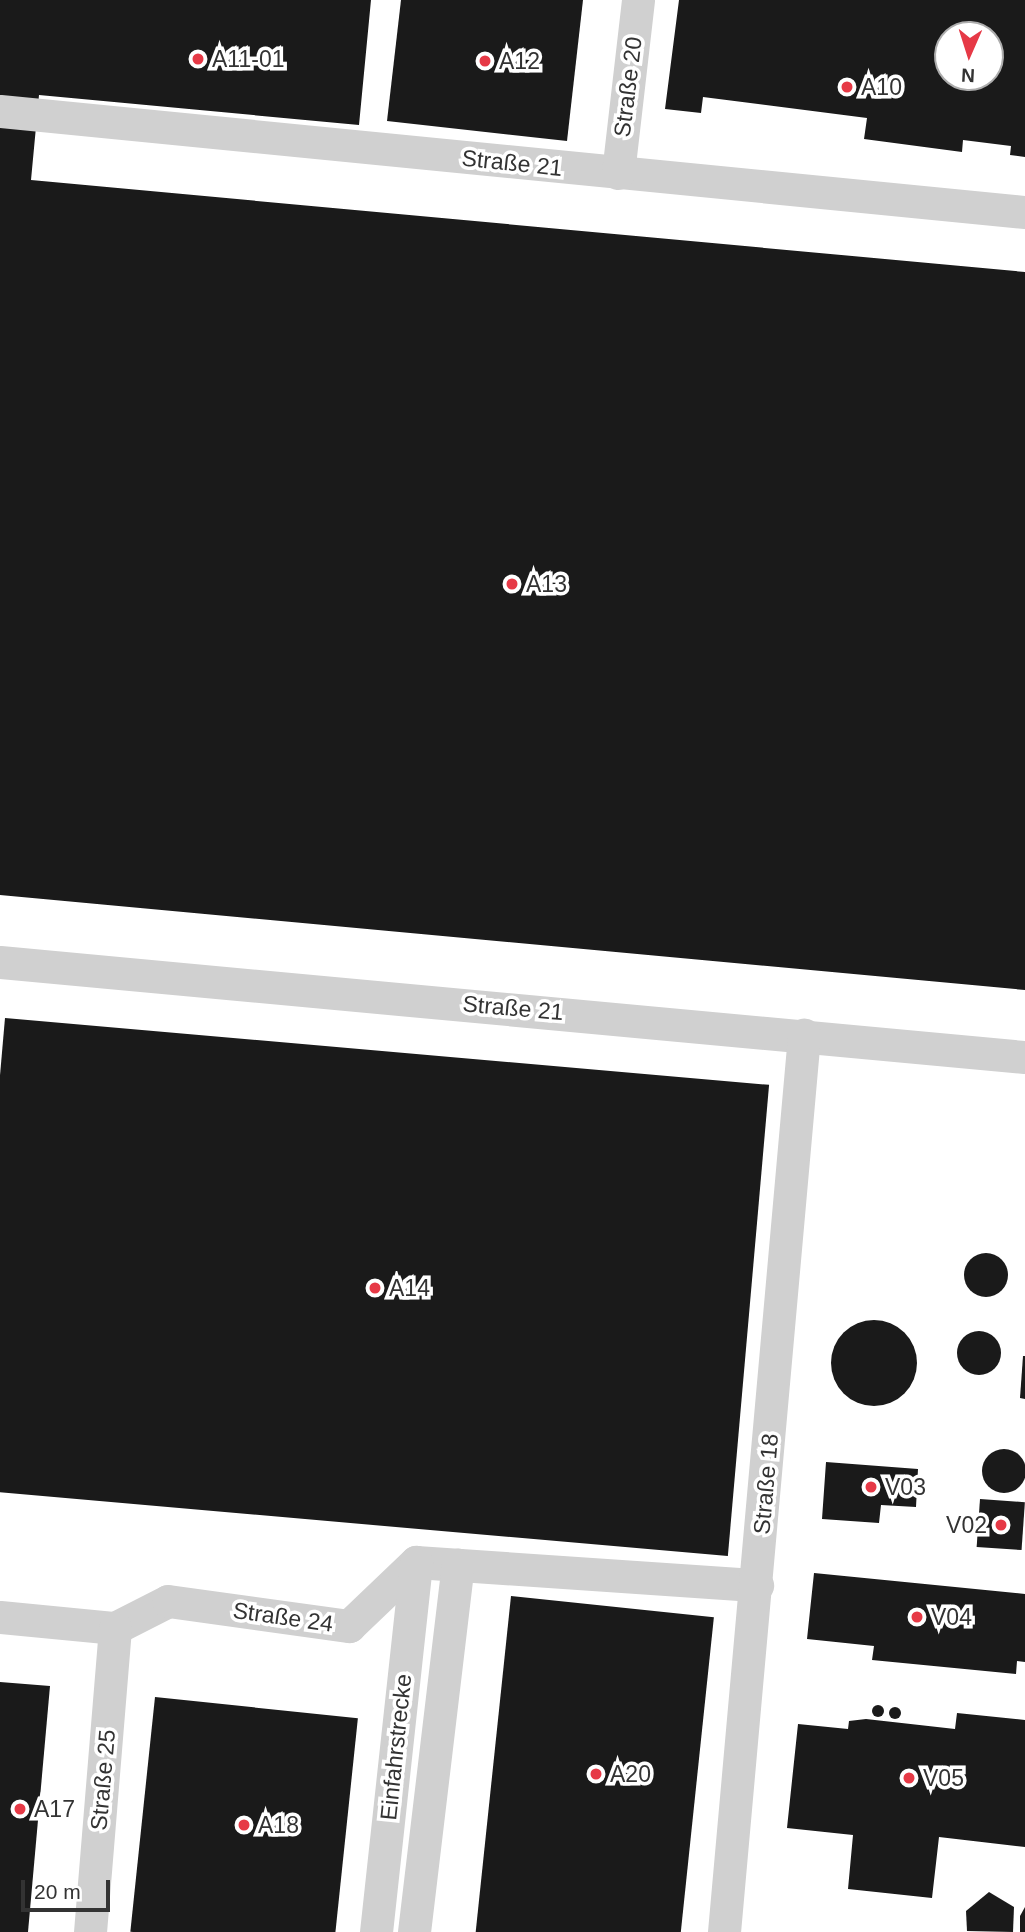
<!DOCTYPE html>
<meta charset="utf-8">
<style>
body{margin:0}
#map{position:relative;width:1025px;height:1932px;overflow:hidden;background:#fff;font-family:Helvetica,sans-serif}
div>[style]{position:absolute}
.building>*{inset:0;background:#1a1a1a;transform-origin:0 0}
.round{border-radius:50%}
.minor>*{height:33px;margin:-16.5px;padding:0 16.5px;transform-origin:16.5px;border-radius:16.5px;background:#d0d0d0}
.dots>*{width:19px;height:19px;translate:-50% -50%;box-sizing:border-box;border:4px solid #fff;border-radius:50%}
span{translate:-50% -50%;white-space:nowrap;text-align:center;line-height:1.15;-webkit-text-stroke:7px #fff;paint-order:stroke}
.poi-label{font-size:23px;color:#333}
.left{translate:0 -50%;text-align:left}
.right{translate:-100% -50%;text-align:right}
.street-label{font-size:23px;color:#333}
.north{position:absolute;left:934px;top:21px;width:70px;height:70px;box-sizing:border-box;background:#fff;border:2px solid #adadad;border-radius:50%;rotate:183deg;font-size:19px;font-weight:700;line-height:28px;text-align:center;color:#333}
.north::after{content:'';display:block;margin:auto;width:24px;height:32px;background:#e63946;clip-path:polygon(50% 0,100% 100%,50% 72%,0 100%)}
.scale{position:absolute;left:21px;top:1880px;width:89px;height:32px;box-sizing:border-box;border:4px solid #333;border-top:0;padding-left:9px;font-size:21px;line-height:24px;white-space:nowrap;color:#333;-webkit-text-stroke:5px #fff;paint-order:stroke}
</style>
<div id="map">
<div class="building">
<div style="clip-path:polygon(0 0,371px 0,359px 125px,39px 95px,31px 180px,1025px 272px,1025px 990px,0 895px)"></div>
<div style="clip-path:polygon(401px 0,583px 0,567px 141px,387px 121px)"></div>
<div style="clip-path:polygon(evenodd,679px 0,1025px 0,1025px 157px,1010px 155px,1011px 146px,963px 140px,962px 152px,864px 139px,867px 118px,703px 97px,701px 113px,665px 109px,679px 0,948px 35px,990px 35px,990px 77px,948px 77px,948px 35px)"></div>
<div style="left:5px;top:1018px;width:767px;height:473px;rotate:5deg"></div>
<div class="round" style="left:964px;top:1253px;width:44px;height:44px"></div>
<div class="round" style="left:831px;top:1320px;width:86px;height:86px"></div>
<div class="round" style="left:957px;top:1331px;width:44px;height:44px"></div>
<div style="clip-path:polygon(1023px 1356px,1025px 1356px,1025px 1399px,1020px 1398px)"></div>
<div class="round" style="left:982px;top:1449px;width:44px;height:44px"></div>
<div style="clip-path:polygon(826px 1462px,918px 1469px,916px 1507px,881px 1505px,879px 1523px,822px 1519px)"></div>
<div style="left:980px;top:1499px;width:45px;height:48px;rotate:4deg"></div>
<div style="clip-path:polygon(814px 1573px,1025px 1594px,1025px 1662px,1017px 1661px,1016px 1674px,872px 1660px,874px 1646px,807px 1639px)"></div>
<div style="left:511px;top:1596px;width:204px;height:338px;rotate:6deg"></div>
<div style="clip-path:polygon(0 1682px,50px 1686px,28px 1932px,0 1932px)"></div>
<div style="left:155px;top:1697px;width:204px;height:236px;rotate:6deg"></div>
<div class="round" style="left:872px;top:1705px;width:12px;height:12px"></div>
<div class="round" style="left:889px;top:1707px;width:12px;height:12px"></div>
<div style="clip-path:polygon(957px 1713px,1025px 1720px,1025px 1847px,939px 1837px,932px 1898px,848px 1889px,853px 1835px,787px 1828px,798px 1724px,848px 1729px,849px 1721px,866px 1719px,955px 1729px)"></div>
<div style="clip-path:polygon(989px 1892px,1014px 1907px,1013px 1932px,967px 1931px,966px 1911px)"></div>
<div style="clip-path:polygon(1025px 1907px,1025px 1932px,1020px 1932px,1020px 1916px)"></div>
</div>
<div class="minor">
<div style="left:0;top:111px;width:1030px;rotate:5.63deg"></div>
<div style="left:618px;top:173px;width:174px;rotate:-83.4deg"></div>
<div style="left:0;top:962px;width:1029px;rotate:5.3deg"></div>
<div style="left:0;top:1617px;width:116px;rotate:5.5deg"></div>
<div style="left:115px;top:1628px;width:59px;rotate:-27deg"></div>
<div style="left:168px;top:1601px;width:183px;rotate:7.9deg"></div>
<div style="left:349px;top:1626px;width:93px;rotate:-43.7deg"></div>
<div style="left:416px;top:1562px;width:342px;rotate:3.9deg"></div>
<div style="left:90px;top:1932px;width:305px;rotate:-85.3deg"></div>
<div style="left:376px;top:1932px;width:372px;rotate:-83.8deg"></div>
<div style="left:414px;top:1932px;width:370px;rotate:-83.2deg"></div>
<div style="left:724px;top:1932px;width:901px;rotate:-84.9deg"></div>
</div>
<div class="dots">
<div style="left:198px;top:59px;background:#e63946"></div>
<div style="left:485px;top:61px;background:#e63946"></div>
<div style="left:847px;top:87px;background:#e63946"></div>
<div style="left:512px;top:584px;background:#e63946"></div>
<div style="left:375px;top:1288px;background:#e63946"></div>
<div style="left:871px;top:1487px;background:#e63946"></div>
<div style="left:1001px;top:1525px;background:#e63946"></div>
<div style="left:917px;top:1617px;background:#e63946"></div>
<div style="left:596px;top:1774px;background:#e63946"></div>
<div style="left:909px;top:1778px;background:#e63946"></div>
<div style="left:20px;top:1809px;background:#e63946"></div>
<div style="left:244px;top:1825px;background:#e63946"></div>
</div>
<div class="poi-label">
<span class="left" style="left:212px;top:59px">A11-01</span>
<span class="left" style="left:499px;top:61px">A12</span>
<span class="left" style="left:861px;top:87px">A10</span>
<span class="left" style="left:526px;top:584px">A13</span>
<span class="left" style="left:389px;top:1288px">A14</span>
<span class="left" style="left:885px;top:1487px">V03</span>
<span class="right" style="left:987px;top:1525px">V02</span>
<span class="left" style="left:931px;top:1617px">V04</span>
<span class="left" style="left:610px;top:1774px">A20</span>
<span class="left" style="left:923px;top:1778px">V05</span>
<span class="left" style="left:34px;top:1809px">A17</span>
<span class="left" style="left:258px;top:1825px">A18</span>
</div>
<div class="street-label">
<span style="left:628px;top:87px;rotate:-83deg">Straße 20</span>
<span style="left:512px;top:163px;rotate:6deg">Straße 21</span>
<span style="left:513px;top:1008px;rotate:5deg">Straße 21</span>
<span style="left:766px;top:1484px;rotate:-85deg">Straße 18</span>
<span style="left:283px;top:1617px;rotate:8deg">Straße 24</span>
<span style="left:396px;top:1747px;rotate:-84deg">Einfahrstrecke</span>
<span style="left:103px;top:1780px;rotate:-85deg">Straße 25</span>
</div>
<div class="north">N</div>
<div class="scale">20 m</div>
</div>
